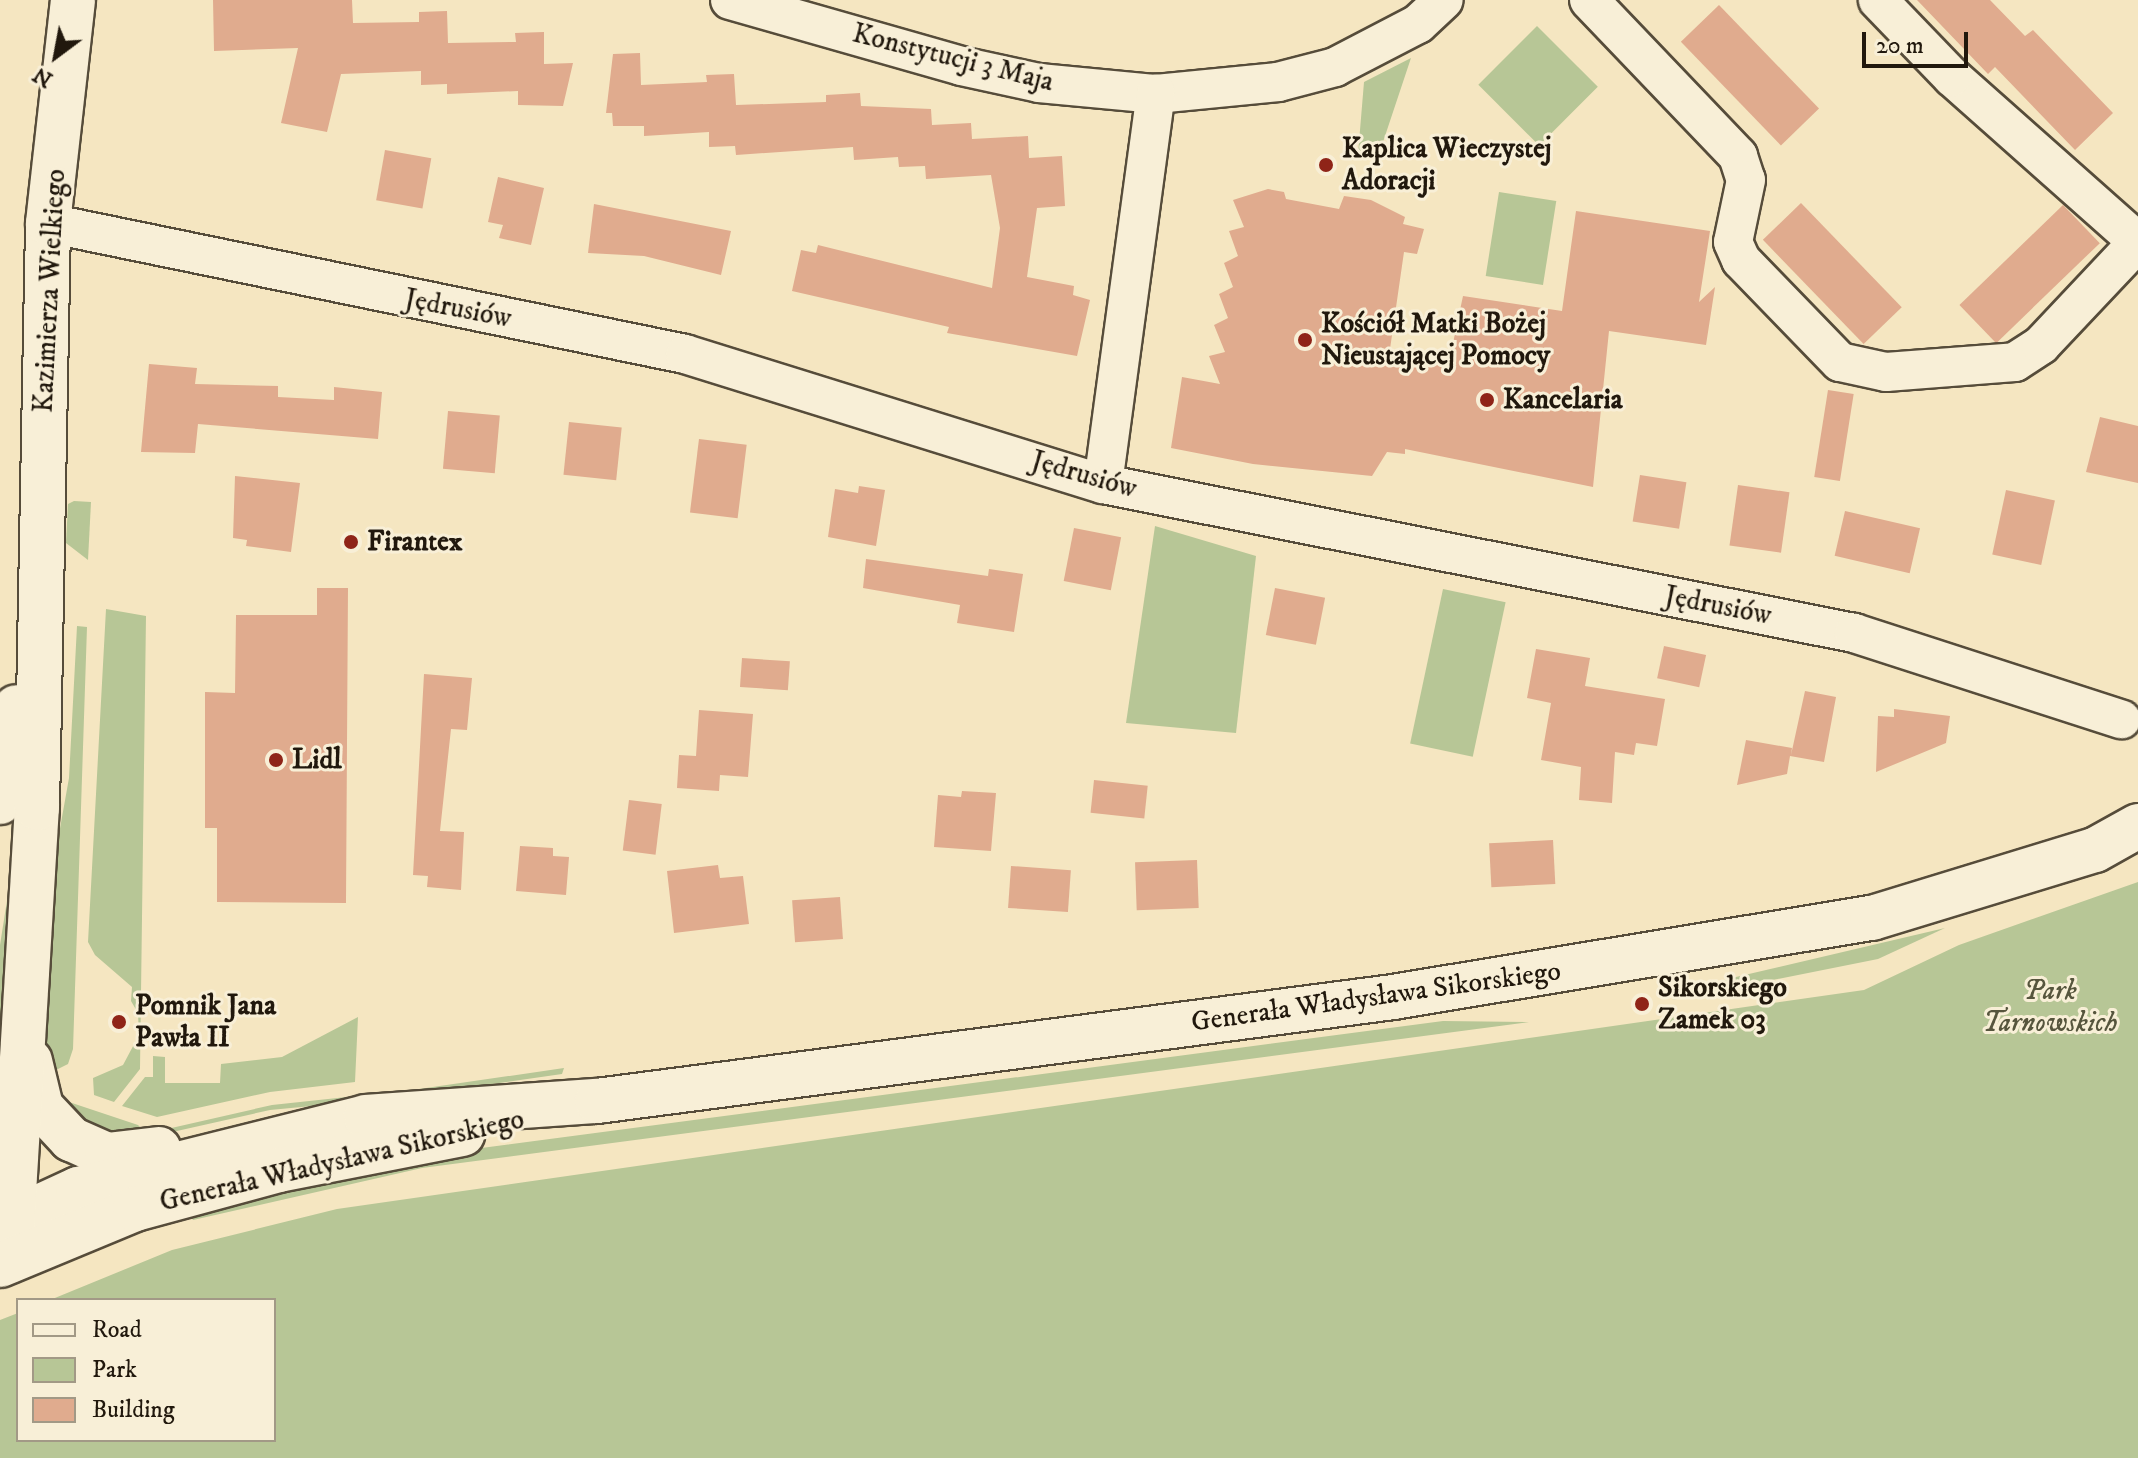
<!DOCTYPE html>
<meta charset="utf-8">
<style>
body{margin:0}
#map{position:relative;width:2138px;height:1458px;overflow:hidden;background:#f5e6c1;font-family:"IM FELL DW Pica",serif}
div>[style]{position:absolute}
.green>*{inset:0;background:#b7c696;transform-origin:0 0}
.building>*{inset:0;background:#e0ab8e;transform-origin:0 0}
.roads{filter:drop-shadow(2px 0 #564c3a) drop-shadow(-2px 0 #564c3a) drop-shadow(0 2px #564c3a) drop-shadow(0 -2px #564c3a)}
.street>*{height:38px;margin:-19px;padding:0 19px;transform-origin:19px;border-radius:19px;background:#f8efd7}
.secondary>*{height:44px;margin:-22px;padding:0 22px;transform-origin:22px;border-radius:22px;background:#f8efd7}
.dots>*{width:22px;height:22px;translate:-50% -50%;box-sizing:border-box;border:4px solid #f8efd7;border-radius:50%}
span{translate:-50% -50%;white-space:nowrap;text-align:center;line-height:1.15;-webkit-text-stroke:6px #f8efd7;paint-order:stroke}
.street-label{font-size:28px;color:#21180d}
.poi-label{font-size:28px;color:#21180d;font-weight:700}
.left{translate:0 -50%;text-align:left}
.park-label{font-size:28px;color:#56553d;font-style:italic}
.legend{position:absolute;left:16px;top:1298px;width:260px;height:144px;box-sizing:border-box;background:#f8efd7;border:2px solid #a29986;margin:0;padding:10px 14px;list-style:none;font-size:24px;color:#21180d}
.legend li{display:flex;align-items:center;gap:16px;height:40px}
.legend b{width:40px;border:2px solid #a29986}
.north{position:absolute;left:16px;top:16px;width:80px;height:80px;-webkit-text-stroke:6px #f8efd7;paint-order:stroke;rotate:212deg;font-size:22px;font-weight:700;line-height:32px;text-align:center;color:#21180d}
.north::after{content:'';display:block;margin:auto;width:28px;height:36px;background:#21180d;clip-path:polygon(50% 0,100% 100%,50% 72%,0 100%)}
.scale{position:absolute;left:1862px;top:32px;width:106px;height:36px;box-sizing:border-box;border:4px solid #21180d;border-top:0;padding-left:10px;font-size:24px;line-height:28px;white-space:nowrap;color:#21180d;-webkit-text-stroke:6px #f8efd7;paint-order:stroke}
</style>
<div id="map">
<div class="green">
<div style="left:1537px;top:26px;width:86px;height:83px;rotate:45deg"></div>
<div style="clip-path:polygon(1411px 58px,1381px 148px,1351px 159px,1358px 154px,1364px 82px)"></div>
<div style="left:1499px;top:192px;width:58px;height:85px;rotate:9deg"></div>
<div style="clip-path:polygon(74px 501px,91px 502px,88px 560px,66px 543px,68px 504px)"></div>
<div style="clip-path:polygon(1155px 526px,1256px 556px,1236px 733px,1126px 723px)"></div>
<div style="left:1443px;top:589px;width:64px;height:158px;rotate:12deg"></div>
<div style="clip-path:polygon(106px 609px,146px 616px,140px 1069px,114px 1102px,94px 1095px,93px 1078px,123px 1065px,139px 1035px,138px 1013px,131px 1001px,132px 987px,95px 955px,88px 942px)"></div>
<div style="clip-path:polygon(77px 626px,87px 627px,73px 1049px,68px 1064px,50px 1073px,44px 1030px,52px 873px,69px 778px)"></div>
<div style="clip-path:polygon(2138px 882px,2138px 1458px,0 1458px,0 1320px,18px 1313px,18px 1440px,274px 1440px,274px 1300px,50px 1300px,172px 1250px,337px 1209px,1864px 990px,1959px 945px)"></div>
<div style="clip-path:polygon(9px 888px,11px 890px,0 1075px,0 945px)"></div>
<div style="clip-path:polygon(1945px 928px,1878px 959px,1672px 1000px,1736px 977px)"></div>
<div style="clip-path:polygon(358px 1017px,355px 1082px,270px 1092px,157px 1117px,122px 1106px,145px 1077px,153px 1077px,153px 1056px,165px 1057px,165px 1083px,220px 1083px,221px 1064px,282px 1057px)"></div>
<div style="clip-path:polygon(1443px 1021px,1529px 1022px,422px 1168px,193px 1220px,187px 1209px,413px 1157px)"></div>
<div style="clip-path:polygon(564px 1068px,562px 1074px,386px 1099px,378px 1095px)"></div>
<div style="clip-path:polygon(356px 1096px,354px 1102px,270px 1110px,168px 1133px,167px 1129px,272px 1105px)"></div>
<div style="clip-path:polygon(60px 1099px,138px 1125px,145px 1132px,99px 1137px)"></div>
</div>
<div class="building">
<div style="clip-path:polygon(213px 0,352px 0,353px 23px,419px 22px,419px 12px,447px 11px,448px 43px,516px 42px,515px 33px,544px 32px,544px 64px,573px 63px,563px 106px,518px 105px,518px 91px,447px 94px,447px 84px,421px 85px,421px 71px,341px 74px,327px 132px,281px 123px,298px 48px,214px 51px)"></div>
<div style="clip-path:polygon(1917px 0,1990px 0,2025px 36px,2033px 30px,2113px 113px,2075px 150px,1995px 67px,1988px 74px)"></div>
<div style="left:1719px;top:5px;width:144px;height:53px;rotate:46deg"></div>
<div style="clip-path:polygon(640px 53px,641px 85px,707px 82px,706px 75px,734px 74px,736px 105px,826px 102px,826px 95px,860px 93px,861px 106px,931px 109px,932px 125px,971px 123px,972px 139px,1028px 136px,1029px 158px,1062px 156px,1065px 206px,1037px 208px,1027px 277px,1074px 286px,1073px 295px,1090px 300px,1077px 356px,947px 333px,949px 327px,792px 291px,801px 250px,816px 253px,818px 245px,992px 288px,1000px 228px,991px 175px,926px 179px,925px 166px,899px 167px,898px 157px,854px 160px,853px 147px,736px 155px,735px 146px,709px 147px,709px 132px,644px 136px,644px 126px,613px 126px,612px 113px,606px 113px,613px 54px)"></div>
<div style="left:385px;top:150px;width:47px;height:51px;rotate:10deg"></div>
<div style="clip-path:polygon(498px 177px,544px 188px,531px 245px,499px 238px,503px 225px,488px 222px)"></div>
<div style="clip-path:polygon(1268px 189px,1284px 192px,1286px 199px,1339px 209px,1344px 196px,1371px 200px,1405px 217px,1403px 224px,1424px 229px,1417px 254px,1404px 252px,1390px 349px,1450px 357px,1463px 296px,1562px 311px,1576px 211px,1710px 231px,1699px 302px,1715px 287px,1706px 345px,1609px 331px,1593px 487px,1405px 449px,1405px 454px,1387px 452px,1372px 476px,1253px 464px,1171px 448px,1182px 377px,1220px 384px,1209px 356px,1225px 352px,1214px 325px,1228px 318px,1219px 294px,1233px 287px,1224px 263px,1238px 256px,1229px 231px,1244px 227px,1233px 200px)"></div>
<div style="left:1801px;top:203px;width:145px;height:53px;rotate:46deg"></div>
<div style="clip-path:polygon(594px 204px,731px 231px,721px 275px,644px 256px,588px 253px)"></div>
<div style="left:2063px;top:205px;width:53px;height:144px;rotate:46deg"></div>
<div style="clip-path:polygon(149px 364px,197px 368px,195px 384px,278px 386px,278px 397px,334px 400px,334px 387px,382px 392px,378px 439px,198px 424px,195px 453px,141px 452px)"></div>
<div style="left:1828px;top:390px;width:26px;height:88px;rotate:9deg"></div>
<div style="left:448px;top:411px;width:52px;height:58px;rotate:5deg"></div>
<div style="clip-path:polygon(2100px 417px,2138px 426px,2138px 483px,2086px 472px)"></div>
<div style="left:569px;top:422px;width:53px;height:53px;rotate:6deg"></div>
<div style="left:699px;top:439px;width:48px;height:74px;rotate:7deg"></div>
<div style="left:1640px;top:475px;width:47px;height:47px;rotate:9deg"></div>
<div style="clip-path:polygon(235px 476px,300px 483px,291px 552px,246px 546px,247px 540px,233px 538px)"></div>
<div style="left:1738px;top:485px;width:52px;height:61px;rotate:8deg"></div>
<div style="clip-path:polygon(859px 486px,885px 490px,876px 546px,828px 537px,835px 489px,858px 493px)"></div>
<div style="left:2006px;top:490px;width:50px;height:66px;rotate:12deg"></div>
<div style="left:1845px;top:511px;width:77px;height:46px;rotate:13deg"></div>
<div style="left:1074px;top:528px;width:48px;height:54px;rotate:11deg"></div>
<div style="clip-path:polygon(866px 559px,988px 576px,989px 569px,1023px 574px,1014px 632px,957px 623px,960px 605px,863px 588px)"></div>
<div style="clip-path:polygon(317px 588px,348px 588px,346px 903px,217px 902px,217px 828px,205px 828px,205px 692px,235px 693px,236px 615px,317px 615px)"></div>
<div style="left:1275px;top:588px;width:51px;height:48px;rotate:11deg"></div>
<div style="left:1664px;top:646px;width:43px;height:33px;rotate:12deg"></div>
<div style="clip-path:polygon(1536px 649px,1590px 658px,1585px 686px,1665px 699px,1657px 746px,1636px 743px,1634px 755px,1615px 752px,1612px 803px,1579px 800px,1581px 767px,1541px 760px,1551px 703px,1527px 698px)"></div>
<div style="left:742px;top:658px;width:48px;height:29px;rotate:4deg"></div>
<div style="clip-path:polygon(424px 674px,472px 678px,467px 730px,451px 729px,440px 831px,464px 832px,461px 890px,427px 887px,428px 876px,413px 875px)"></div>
<div style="clip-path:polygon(1805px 691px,1836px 697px,1824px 762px,1790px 756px,1787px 774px,1737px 785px,1746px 740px,1792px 748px,1791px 755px)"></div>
<div style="clip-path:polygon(1894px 709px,1950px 716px,1946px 743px,1876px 772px,1878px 716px,1894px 717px)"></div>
<div style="clip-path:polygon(699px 710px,753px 714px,748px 777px,720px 775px,719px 791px,677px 788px,679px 755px,696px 756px)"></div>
<div style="left:1094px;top:780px;width:54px;height:33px;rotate:6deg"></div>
<div style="clip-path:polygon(962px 791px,996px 793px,991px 851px,934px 847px,938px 795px,961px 797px)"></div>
<div style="left:629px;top:800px;width:33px;height:51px;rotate:7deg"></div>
<div style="left:1553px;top:840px;width:44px;height:64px;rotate:87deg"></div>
<div style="clip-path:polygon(520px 846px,553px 848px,553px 856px,569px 857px,566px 895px,516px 891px)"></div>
<div style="left:1197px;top:860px;width:48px;height:62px;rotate:88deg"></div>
<div style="clip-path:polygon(718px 865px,720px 878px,743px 876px,749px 924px,674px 933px,667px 871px)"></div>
<div style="left:1011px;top:866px;width:60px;height:42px;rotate:4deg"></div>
<div style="left:840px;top:897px;width:42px;height:48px;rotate:86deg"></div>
</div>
<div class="roads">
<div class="street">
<div style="left:730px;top:0;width:240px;rotate:15.9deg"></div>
<div style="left:961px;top:66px;width:80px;rotate:12.3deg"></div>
<div style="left:1039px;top:83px;width:118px;rotate:5.4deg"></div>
<div style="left:1156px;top:94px;width:123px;rotate:-5.6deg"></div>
<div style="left:1278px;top:82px;width:59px;rotate:-14.7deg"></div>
<div style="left:1335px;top:67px;width:93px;rotate:-27.4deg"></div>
<div style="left:1418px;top:24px;width:35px;rotate:-43deg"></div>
<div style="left:1589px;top:0;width:216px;rotate:46.3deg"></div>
<div style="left:1738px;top:156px;width:25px;rotate:72deg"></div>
<div style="left:1746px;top:180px;width:63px;rotate:101.8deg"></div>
<div style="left:1733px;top:242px;width:20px;rotate:66deg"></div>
<div style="left:1741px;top:260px;width:142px;rotate:45.9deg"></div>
<div style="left:1840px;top:362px;width:47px;rotate:12.3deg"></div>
<div style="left:1886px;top:372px;width:129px;rotate:-4.4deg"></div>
<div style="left:2015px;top:362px;width:31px;rotate:-33deg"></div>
<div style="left:2041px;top:345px;width:141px;rotate:-46.7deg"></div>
<div style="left:2138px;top:242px;width:249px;rotate:-138.4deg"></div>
<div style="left:1952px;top:77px;width:107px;rotate:-133.9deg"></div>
<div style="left:48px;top:223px;width:650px;rotate:11.62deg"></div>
<div style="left:685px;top:354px;width:438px;rotate:17.3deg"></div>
<div style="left:1103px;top:484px;width:766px;rotate:11.22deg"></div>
<div style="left:1854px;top:633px;width:281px;rotate:17.9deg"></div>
<div style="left:1103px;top:484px;width:394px;rotate:-82.3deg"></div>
</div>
<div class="secondary">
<div style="left:0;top:802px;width:96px;rotate:-80.4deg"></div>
<div style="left:30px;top:1061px;width:47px;rotate:76.6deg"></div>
<div style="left:41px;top:1107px;width:44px;rotate:46.8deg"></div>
<div style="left:71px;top:1139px;width:39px;rotate:24deg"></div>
<div style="left:107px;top:1155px;width:52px;rotate:-6.6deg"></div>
<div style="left:0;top:1225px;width:86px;rotate:-24.8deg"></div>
<div style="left:78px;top:1189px;width:297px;rotate:-14deg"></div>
<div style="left:366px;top:1117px;width:232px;rotate:-4deg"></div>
<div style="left:597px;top:1101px;width:803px;rotate:-7.44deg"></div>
<div style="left:1393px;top:997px;width:485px;rotate:-9.4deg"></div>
<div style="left:1872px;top:918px;width:233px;rotate:-17deg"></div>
<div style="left:2095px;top:850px;width:49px;rotate:-29.2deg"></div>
<div style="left:10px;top:1260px;width:453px;rotate:-86.6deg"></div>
<div style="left:37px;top:808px;width:585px;rotate:-88.92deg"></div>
<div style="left:48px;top:223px;width:224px;rotate:-83.6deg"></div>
<div style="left:0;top:1265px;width:146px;rotate:-22.5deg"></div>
<div style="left:135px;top:1209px;width:149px;rotate:-15.2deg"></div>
<div style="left:279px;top:1170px;width:187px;rotate:-11.1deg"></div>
</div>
</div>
<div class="dots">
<div style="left:1326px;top:165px;background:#8f2418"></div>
<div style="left:1305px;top:340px;background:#8f2418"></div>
<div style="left:1487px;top:400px;background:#8f2418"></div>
<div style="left:351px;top:542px;background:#8f2418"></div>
<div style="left:276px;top:760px;background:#8f2418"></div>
<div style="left:1642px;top:1004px;background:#8f2418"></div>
<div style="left:119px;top:1022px;background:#8f2418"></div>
</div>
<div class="street-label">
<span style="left:953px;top:58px;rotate:14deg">Konstytucji 3 Maja</span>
<span style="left:50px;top:291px;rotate:-87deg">Kazimierza Wielkiego</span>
<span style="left:458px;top:309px;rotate:11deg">Jędrusiów</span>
<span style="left:1084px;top:475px;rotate:16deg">Jędrusiów</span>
<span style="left:1718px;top:606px;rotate:11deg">Jędrusiów</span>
<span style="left:1376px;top:997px;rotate:-8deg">Generała Władysława Sikorskiego</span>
<span style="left:342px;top:1161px;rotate:-13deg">Generała Władysława Sikorskiego</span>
</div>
<div class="poi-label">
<span class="left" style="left:1342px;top:165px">Kaplica Wieczystej<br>Adoracji</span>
<span class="left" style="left:1321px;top:340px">Kościół Matki Bożej<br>Nieustającej Pomocy</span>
<span class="left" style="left:1503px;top:400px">Kancelaria</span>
<span class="left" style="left:367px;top:542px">Firantex</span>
<span class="left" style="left:292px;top:760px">Lidl</span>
<span class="left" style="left:1658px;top:1004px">Sikorskiego<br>Zamek 03</span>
<span class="left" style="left:135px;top:1022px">Pomnik Jana<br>Pawła II</span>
</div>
<div class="park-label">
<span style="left:2050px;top:1007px">Park<br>Tarnowskich</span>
</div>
<ul class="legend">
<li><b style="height:10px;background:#f8efd7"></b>Road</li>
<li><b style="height:22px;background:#b7c696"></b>Park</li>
<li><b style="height:22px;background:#e0ab8e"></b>Building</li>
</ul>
<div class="north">N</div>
<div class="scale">20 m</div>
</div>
